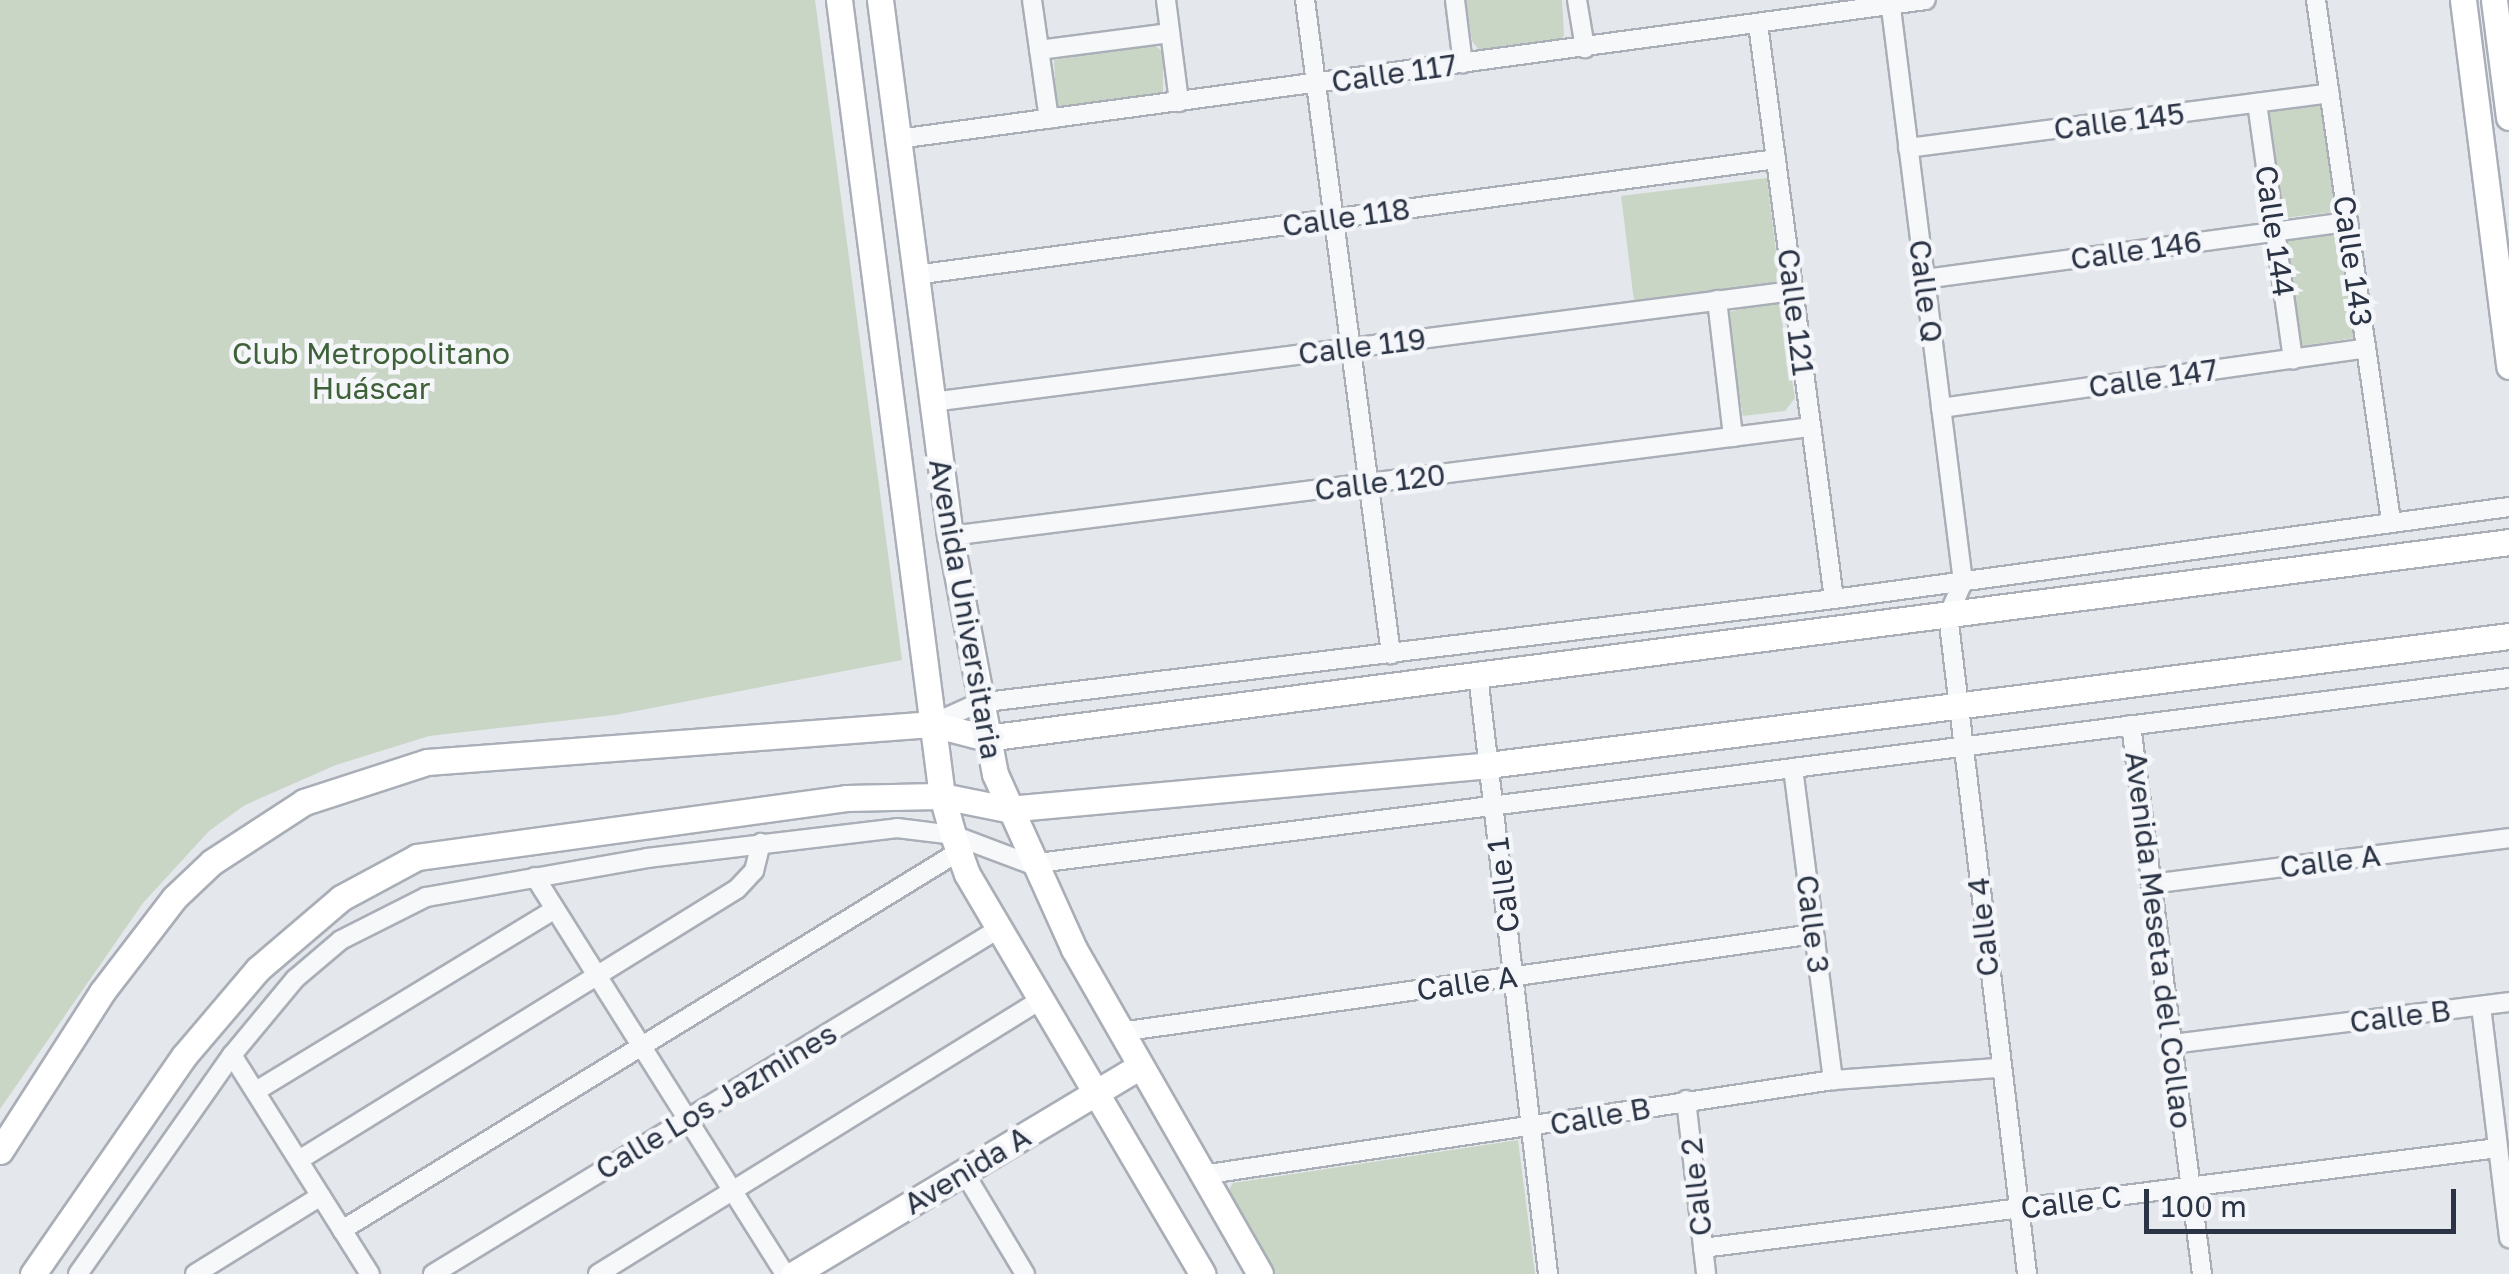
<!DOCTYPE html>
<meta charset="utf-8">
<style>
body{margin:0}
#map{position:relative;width:2509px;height:1274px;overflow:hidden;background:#e4e7ec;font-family:"Golos Text",sans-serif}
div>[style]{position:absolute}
.green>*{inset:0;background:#c9d6c5;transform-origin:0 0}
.roads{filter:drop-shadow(2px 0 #a9aeb7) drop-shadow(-2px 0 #a9aeb7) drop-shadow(0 2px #a9aeb7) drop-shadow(0 -2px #a9aeb7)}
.street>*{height:18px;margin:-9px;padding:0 9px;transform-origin:9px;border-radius:9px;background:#f7f8fa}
.secondary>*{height:25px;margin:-12.5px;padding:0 12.5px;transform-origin:12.5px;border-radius:12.5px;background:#fff}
span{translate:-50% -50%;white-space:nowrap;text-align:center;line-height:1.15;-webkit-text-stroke:9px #f4f6f9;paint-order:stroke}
.street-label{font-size:30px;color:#2b3445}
.park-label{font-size:30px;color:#3f6138}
.scale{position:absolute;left:2144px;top:1189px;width:312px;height:45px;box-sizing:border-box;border:5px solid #2b3445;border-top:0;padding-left:12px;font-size:30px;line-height:35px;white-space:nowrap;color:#2b3445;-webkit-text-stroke:8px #f4f6f9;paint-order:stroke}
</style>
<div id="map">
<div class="green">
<div style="clip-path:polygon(0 0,815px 0,902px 660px,615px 715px,429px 736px,336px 765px,245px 805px,209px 831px,143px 903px,0 1109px)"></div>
<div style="clip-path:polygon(1466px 0,1562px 0,1564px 35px,1561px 41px,1480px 51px,1472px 41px)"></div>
<div style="clip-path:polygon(1153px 44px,1163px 52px,1163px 97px,1063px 110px,1056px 104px,1054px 60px)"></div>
<div style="left:2326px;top:103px;width:109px;height:58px;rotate:83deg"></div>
<div style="left:1767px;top:178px;width:108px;height:147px;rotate:83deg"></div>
<div style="left:2338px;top:232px;width:107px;height:53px;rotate:81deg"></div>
<div style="clip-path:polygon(1778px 299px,1795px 398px,1785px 411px,1743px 416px,1726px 313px)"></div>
<div style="clip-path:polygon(1518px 1140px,1535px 1274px,1271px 1274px,1227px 1193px,1233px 1183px)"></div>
</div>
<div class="roads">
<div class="street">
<div style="left:1032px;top:0;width:120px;rotate:81.9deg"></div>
<div style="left:1166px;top:0;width:103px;rotate:82.7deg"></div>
<div style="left:1305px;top:0;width:660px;rotate:82.51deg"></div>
<div style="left:1455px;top:0;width:64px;rotate:82.9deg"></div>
<div style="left:1577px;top:0;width:49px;rotate:80.5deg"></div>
<div style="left:1890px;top:0;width:587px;rotate:82.85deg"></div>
<div style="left:1963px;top:582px;width:36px;rotate:114deg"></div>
<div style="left:1948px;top:615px;width:664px;rotate:83.16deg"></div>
<div style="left:2316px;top:0;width:526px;rotate:81.81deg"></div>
<div style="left:1758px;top:24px;width:580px;rotate:82.47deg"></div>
<div style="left:1039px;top:50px;width:132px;rotate:-7.4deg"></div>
<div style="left:2257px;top:103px;width:259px;rotate:82deg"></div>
<div style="left:898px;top:139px;width:1037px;rotate:-7.7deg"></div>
<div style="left:1908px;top:148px;width:425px;rotate:-7.4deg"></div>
<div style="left:915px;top:275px;width:869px;rotate:-7.67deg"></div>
<div style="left:1925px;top:279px;width:427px;rotate:-7.7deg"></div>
<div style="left:1717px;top:300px;width:138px;rotate:83.3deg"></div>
<div style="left:932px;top:402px;width:868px;rotate:-7.35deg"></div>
<div style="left:1941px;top:408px;width:429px;rotate:-8deg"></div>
<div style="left:950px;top:536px;width:868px;rotate:-7.22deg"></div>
<div style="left:1478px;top:675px;width:603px;rotate:83.33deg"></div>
<div style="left:932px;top:724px;width:51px;rotate:-24.5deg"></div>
<div style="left:978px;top:703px;width:862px;rotate:-6.93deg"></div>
<div style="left:1834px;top:599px;width:681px;rotate:-7.76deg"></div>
<div style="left:2131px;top:725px;width:554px;rotate:82.63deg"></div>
<div style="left:1793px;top:768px;width:315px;rotate:82.7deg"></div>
<div style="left:535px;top:877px;width:469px;rotate:57.8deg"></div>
<div style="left:2151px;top:884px;width:361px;rotate:-7.3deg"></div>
<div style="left:2481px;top:1006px;width:234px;rotate:83.1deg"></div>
<div style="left:1120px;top:1032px;width:701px;rotate:-8.04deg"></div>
<div style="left:2172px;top:1044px;width:340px;rotate:-7.1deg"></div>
<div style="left:232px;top:1055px;width:259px;rotate:57.8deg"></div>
<div style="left:256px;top:1091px;width:350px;rotate:-31.3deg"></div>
<div style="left:1686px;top:1100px;width:175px;rotate:83.4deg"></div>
<div style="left:299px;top:1160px;width:515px;rotate:-31.75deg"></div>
<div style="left:737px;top:889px;width:25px;rotate:-47deg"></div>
<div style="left:754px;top:871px;width:29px;rotate:-76deg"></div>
<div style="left:964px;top:1172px;width:119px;rotate:59.1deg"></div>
<div style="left:1202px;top:1175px;width:638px;rotate:-8.56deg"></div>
<div style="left:1833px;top:1080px;width:165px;rotate:-4.2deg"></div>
<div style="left:342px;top:1230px;width:723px;rotate:-31.53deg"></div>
<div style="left:1703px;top:1248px;width:801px;rotate:-7.17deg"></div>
<div style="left:78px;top:1274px;width:268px;rotate:-54.9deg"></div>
<div style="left:232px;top:1055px;width:99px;rotate:-50.3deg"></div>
<div style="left:295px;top:979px;width:60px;rotate:-40.3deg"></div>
<div style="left:341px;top:940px;width:95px;rotate:-26.8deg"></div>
<div style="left:426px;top:897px;width:224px;rotate:-10deg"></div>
<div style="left:647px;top:858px;width:252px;rotate:-6.8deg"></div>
<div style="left:897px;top:828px;width:56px;rotate:7.1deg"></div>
<div style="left:953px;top:835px;width:82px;rotate:20.6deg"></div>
<div style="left:1030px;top:864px;width:1491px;rotate:-7.17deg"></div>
<div style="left:195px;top:1274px;width:148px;rotate:-31.8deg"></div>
<div style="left:433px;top:1274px;width:664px;rotate:-31.39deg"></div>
<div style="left:598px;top:1274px;width:522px;rotate:-31.77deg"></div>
</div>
<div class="secondary">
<div style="left:839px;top:0;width:803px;rotate:82.63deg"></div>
<div style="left:942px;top:796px;width:41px;rotate:74.2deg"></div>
<div style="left:953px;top:835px;width:41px;rotate:70.3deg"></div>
<div style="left:967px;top:874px;width:464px;rotate:59.5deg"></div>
<div style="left:880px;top:0;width:541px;rotate:82.56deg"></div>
<div style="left:950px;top:536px;width:242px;rotate:79.3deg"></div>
<div style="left:995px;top:774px;width:192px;rotate:65.7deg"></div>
<div style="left:1074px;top:949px;width:374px;rotate:60.2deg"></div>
<div style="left:2463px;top:0;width:369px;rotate:82.8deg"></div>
<div style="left:2494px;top:0;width:118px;rotate:82.7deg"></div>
<div style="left:0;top:1151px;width:189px;rotate:-57.3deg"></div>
<div style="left:102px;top:992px;width:118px;rotate:-52.5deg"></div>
<div style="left:174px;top:898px;width:52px;rotate:-43.5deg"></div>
<div style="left:212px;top:862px;width:110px;rotate:-33.1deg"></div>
<div style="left:304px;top:802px;width:129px;rotate:-18deg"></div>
<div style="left:427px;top:762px;width:506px;rotate:-4.3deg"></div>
<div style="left:932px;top:724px;width:56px;rotate:14.5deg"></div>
<div style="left:986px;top:738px;width:1536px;rotate:-7.33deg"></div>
<div style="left:33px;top:1274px;width:265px;rotate:-55.3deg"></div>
<div style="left:184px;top:1056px;width:114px;rotate:-49.6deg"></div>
<div style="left:258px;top:969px;width:109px;rotate:-40.5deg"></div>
<div style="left:341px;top:898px;width:86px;rotate:-28.3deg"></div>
<div style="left:417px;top:857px;width:433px;rotate:-7.8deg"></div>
<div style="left:846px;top:798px;width:96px;rotate:-1.2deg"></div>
<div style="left:942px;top:796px;width:66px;rotate:11.3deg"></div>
<div style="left:1007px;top:809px;width:483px;rotate:-5.2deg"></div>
<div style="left:1488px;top:765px;width:1029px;rotate:-7.2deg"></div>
<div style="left:794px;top:1274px;width:404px;rotate:-31deg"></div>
</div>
</div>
<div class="street-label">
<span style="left:1394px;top:73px;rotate:-8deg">Calle 117</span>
<span style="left:2119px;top:121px;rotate:-7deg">Calle 145</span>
<span style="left:1346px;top:217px;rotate:-8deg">Calle 118</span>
<span style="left:2275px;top:231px;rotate:82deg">Calle 144</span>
<span style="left:2136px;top:250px;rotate:-8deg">Calle 146</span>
<span style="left:2353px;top:261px;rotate:82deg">Calle 143</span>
<span style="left:1926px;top:291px;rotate:83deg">Calle Q</span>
<span style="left:1796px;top:312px;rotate:83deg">Calle 121</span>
<span style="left:1362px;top:346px;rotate:-7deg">Calle 119</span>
<span style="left:2153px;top:378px;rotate:-8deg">Calle 147</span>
<span style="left:1380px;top:482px;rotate:-7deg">Calle 120</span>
<span style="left:966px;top:609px;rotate:80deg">Avenida Universitaria</span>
<span style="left:2330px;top:861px;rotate:-7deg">Calle A</span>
<span style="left:1503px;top:885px;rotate:-97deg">Calle 1</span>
<span style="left:1813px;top:924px;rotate:83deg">Calle 3</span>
<span style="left:1983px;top:927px;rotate:-96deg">Calle 4</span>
<span style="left:2159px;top:940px;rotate:83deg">Avenida Meseta del Collao</span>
<span style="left:1467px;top:983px;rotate:-8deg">Calle A</span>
<span style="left:2400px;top:1016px;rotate:-7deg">Calle B</span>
<span style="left:716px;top:1101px;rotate:-31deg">Calle Los Jazmines</span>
<span style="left:1600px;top:1116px;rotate:-10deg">Calle B</span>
<span style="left:967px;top:1170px;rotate:-31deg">Avenida A</span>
<span style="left:1696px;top:1187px;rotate:-96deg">Calle 2</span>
<span style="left:2071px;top:1202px;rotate:-7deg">Calle C</span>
</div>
<div class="park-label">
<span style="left:371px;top:370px">Club Metropolitano<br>Huáscar</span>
</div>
<div class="scale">100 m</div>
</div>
